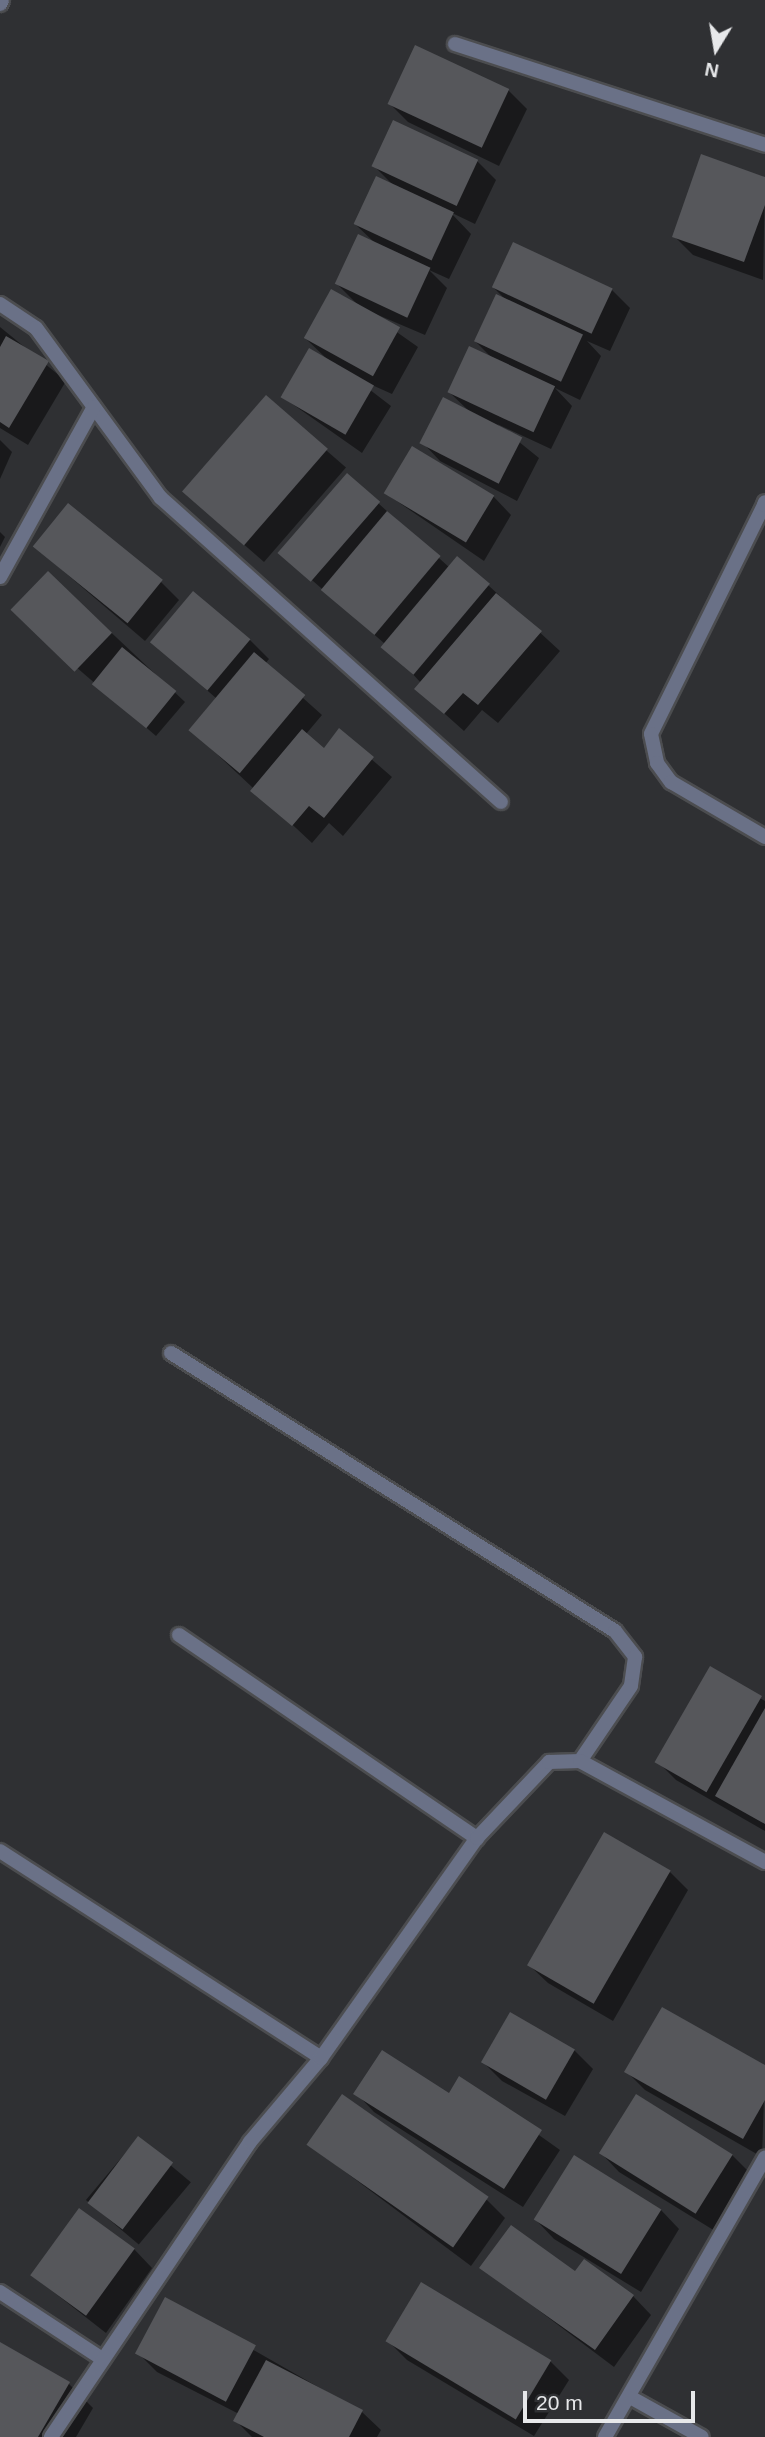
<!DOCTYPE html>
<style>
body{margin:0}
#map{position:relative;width:765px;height:2437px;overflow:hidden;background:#2f3033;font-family:Helvetica,sans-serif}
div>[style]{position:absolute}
.shadow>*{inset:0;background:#0007;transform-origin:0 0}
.building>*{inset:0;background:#56575b;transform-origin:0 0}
.roads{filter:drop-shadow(2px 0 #4c4d50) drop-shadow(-2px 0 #4c4d50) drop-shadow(0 2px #4c4d50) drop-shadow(0 -2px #4c4d50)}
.lane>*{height:14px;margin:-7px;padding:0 7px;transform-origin:7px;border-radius:7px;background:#6a7187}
.street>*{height:14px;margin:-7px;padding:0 7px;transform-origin:7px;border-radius:7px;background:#6a7187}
span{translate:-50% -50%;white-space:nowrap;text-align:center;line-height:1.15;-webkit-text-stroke:7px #2f3033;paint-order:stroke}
.north{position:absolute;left:681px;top:14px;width:70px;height:70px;-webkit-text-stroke:5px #2f3033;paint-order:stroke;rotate:191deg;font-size:19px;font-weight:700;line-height:28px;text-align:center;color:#e7e8ea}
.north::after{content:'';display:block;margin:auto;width:24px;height:32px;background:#e7e8ea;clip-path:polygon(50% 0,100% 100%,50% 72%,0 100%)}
.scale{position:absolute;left:523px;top:2391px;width:172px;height:32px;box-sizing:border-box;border:4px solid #e7e8ea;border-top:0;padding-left:9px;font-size:21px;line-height:24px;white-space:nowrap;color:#e7e8ea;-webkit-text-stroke:5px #2f3033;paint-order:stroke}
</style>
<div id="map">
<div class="shadow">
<div style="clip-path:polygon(508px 90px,527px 109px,499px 166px,408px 122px,389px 103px)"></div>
<div style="clip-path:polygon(394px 122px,477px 161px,496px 180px,475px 224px,450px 212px,471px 234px,449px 279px,429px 270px,447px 288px,425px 335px,364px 309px,418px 347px,392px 394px,352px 376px,391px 406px,362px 453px,281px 396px,327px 359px,305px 338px,358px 305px,336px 283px,376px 244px,355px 224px,394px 186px,373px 165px)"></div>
<div style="clip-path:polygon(765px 179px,763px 280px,693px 255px,674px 236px)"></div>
<div style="clip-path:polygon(493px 287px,611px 289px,630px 308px,610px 351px,587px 341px,601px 356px,580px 400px,555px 388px,572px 406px,551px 449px,497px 424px,539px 458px,517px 501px,440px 461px,422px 442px,470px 412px,449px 392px,493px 359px,475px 341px,507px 301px)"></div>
<div style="clip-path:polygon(0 327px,66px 381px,28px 445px,0 428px)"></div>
<div style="left:266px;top:398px;width:106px;height:125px;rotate:41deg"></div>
<div style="clip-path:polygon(0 440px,12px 452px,0 479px)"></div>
<div style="clip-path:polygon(347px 475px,450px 568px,488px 585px,560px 651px,498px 723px,482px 710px,464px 731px,417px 689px,421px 683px,385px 644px,281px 553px)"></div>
<div style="clip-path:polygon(385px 493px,493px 496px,511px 515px,484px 561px)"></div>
<div style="clip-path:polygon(0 532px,5px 537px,0 547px)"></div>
<div style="clip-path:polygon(34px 546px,160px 581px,179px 600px,145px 641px)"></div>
<div style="clip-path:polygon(49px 574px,185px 702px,156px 736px,32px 629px)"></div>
<div style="clip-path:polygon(193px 593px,250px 640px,269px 659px,265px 664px,322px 715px,306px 734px,324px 750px,339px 731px,392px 777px,343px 836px,329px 823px,312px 843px,191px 730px,217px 699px,152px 642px)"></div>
<div style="clip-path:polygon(711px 1669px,765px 1701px,765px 1831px,676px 1780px,657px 1761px)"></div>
<div style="clip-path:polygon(670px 1872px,688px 1890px,613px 2021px,548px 1983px,529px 1965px)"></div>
<div style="clip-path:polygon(574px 2050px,593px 2069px,565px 2116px,502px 2081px,483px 2062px)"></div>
<div style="clip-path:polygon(765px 2067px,762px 2157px,645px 2090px,626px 2071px)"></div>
<div style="clip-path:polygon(460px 2079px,560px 2150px,523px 2207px,374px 2112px,356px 2093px,450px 2095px)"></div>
<div style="left:138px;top:2138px;width:69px;height:81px;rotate:40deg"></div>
<div style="clip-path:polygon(308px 2144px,486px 2199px,505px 2218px,471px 2266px)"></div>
<div style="clip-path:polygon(601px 2153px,732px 2155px,751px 2174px,715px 2231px,619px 2172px)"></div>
<div style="clip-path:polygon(661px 2210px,679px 2229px,641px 2292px,554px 2239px,536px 2220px)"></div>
<div style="clip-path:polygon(134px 2249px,152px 2268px,106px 2333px,33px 2276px)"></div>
<div style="clip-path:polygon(481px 2267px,575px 2273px,633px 2296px,651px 2315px,614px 2367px)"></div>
<div style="clip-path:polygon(166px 2300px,362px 2412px,381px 2430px,377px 2437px,252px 2437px,235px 2420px,239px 2414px,157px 2372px,138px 2353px)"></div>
<div style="clip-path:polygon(388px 2341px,550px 2361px,569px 2380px,534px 2436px,407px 2360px)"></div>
<div style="clip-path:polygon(0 2344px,69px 2384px,93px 2408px,76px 2437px,0 2437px)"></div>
</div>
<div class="building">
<div style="left:415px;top:45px;width:104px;height:65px;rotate:25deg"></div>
<div style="left:393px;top:120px;width:94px;height:51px;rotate:25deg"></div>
<div style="clip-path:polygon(701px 154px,765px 177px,765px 205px,744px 262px,672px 237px)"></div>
<div style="left:376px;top:176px;width:86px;height:53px;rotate:25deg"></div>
<div style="left:358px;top:234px;width:80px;height:55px;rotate:25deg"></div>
<div style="left:513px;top:242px;width:110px;height:50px;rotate:25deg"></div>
<div style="left:331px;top:289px;width:79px;height:56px;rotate:29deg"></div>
<div style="left:496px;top:294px;width:96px;height:52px;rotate:25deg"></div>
<div style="clip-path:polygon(6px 336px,49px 361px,9px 428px,0 422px,0 347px)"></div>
<div style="left:469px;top:346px;width:95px;height:51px;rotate:25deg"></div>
<div style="left:309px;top:348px;width:75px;height:57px;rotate:30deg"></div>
<div style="left:266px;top:395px;width:82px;height:128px;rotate:41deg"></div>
<div style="left:443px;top:397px;width:89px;height:52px;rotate:27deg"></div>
<div style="left:412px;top:446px;width:96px;height:55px;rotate:31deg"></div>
<div style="left:347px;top:473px;width:44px;height:106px;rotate:41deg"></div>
<div style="left:68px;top:503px;width:122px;height:56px;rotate:39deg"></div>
<div style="left:387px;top:511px;width:70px;height:103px;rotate:40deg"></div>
<div style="left:457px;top:556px;width:43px;height:119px;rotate:40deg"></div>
<div style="left:48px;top:571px;width:89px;height:54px;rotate:44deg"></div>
<div style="left:193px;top:591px;width:75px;height:67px;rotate:40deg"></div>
<div style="clip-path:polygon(496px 593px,542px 631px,478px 705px,463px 693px,444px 714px,414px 689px)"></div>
<div style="left:122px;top:647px;width:70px;height:48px;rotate:39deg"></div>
<div style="left:254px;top:652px;width:67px;height:102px;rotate:40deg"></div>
<div style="clip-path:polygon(339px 728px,374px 757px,324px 818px,309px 806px,292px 826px,250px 791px,302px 729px,324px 748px)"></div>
<div style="left:710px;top:1666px;width:60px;height:111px;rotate:30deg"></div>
<div style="clip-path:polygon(765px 1708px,765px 1824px,715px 1796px)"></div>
<div style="left:604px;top:1832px;width:77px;height:154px;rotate:30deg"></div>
<div style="clip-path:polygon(662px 2007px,765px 2065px,765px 2100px,743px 2139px,624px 2072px)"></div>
<div style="left:510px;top:2012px;width:75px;height:58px;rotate:30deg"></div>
<div style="clip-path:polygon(382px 2050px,449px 2093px,459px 2076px,542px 2130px,504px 2189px,353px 2094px)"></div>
<div style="left:342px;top:2094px;width:179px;height:62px;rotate:35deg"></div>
<div style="left:636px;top:2094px;width:114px;height:70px;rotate:32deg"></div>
<div style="left:138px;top:2136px;width:44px;height:84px;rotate:37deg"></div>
<div style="left:574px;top:2155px;width:103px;height:76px;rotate:32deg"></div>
<div style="left:79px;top:2208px;width:69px;height:83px;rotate:36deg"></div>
<div style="clip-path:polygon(511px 2225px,575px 2271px,584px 2259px,634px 2295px,595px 2350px,479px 2268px)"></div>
<div style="left:421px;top:2282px;width:152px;height:69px;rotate:31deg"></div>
<div style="left:165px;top:2297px;width:103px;height:64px;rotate:28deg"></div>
<div style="clip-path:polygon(0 2342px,70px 2382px,38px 2437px,0 2437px)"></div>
<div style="clip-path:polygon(266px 2360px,363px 2410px,349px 2437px,264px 2437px,233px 2421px)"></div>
</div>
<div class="roads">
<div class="lane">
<div style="left:764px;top:505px;width:255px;rotate:116.3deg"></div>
<div style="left:651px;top:734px;width:30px;rotate:78deg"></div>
<div style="left:657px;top:763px;width:24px;rotate:54deg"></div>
<div style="left:671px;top:782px;width:109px;rotate:30.3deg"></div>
</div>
<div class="street">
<div style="left:0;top:4px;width:4px;rotate:-63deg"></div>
<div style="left:455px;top:44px;width:326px;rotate:18deg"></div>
<div style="left:0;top:304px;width:43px;rotate:33.7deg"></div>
<div style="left:36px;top:328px;width:211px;rotate:53.7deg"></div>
<div style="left:161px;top:498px;width:456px;rotate:41.8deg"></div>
<div style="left:764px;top:505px;width:3px;rotate:-72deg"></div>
<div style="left:0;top:577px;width:194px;rotate:-61.1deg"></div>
<div style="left:171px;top:1353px;width:524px;rotate:32.05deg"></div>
<div style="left:615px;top:1631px;width:33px;rotate:52deg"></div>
<div style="left:635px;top:1657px;width:29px;rotate:98deg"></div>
<div style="left:631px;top:1686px;width:91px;rotate:124.2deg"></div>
<div style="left:179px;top:1635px;width:361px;rotate:34.3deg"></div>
<div style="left:0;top:1851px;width:382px;rotate:32.8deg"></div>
<div style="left:0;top:2292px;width:121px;rotate:33.2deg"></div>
<div style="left:630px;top:2397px;width:82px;rotate:29.1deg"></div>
<div style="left:51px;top:2437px;width:356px;rotate:-56deg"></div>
<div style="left:250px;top:2142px;width:110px;rotate:-49.8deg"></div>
<div style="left:321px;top:2058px;width:270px;rotate:-54.7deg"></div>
<div style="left:477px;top:1838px;width:105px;rotate:-46.5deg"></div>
<div style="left:549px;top:1762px;width:31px;rotate:-2deg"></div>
<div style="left:580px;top:1761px;width:211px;rotate:28.6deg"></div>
<div style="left:605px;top:2437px;width:322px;rotate:-60.2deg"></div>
</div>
</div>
<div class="north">N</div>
<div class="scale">20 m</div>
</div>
